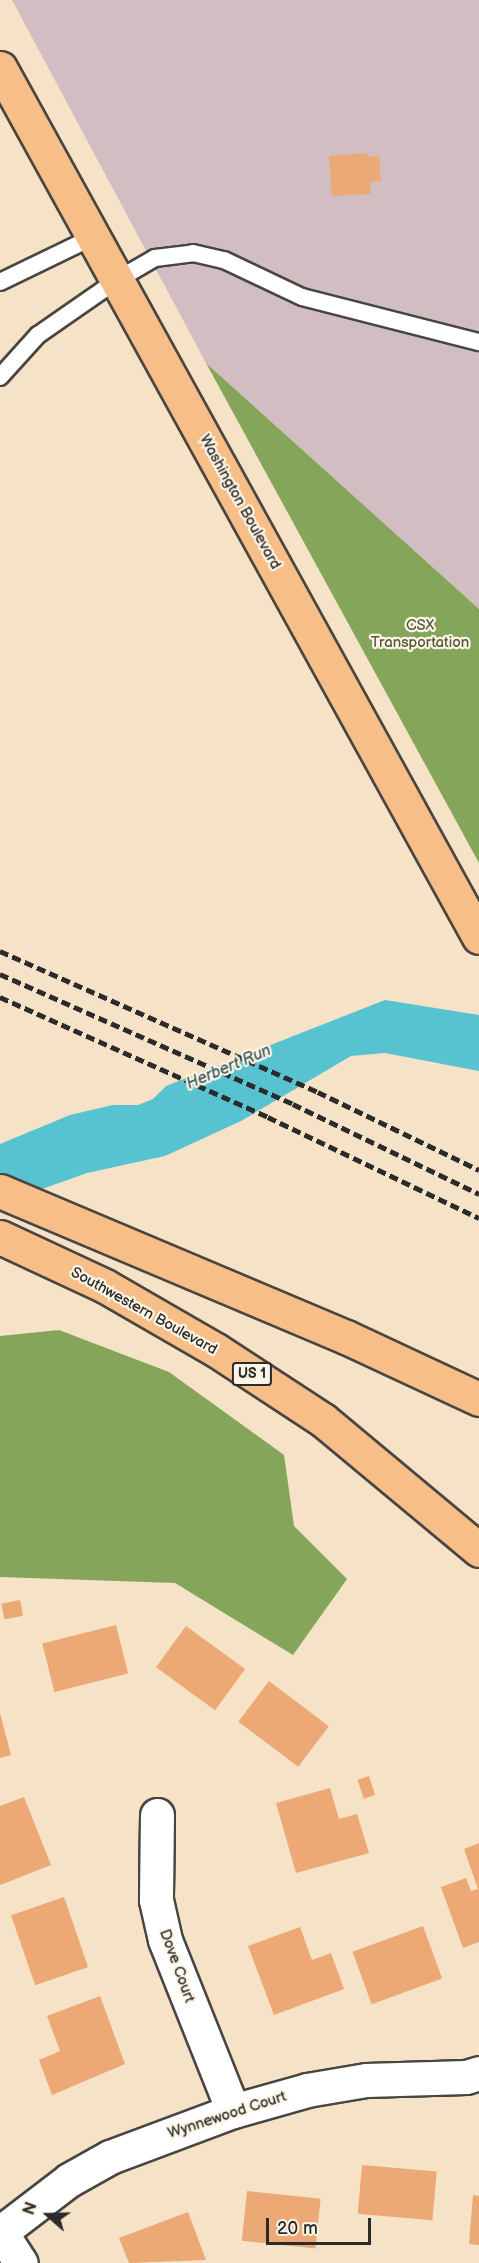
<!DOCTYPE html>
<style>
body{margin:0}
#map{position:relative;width:479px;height:2263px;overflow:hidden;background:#f6e2c6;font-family:"Balsamiq Sans",sans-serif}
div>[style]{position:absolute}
.industrial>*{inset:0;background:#d2bec2}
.forest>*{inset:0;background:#85a65a}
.water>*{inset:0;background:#57c3d0}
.building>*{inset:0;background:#eca875;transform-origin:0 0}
.roads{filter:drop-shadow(2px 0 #494642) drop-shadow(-2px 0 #494642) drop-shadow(0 2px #494642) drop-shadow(0 -2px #494642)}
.service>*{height:16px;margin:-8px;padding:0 8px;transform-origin:8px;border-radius:8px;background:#fff}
.minor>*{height:33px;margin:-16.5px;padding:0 16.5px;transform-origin:16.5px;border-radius:16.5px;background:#fff}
.primary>*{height:33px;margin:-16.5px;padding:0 16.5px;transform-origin:16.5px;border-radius:16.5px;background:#f7be88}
.rail>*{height:4.5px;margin-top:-2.25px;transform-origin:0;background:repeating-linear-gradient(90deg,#2b2b2b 0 9px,transparent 0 13.5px)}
span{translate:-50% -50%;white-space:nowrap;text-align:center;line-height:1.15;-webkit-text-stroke:4.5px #fcf5e5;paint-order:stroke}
.shield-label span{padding:2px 4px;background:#fcf5e5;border:2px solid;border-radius:4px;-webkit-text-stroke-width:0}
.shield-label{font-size:14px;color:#2b2b2b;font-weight:700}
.street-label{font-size:15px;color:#2b2b2b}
.park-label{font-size:15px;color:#50583c}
.water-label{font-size:16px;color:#38595d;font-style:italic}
.north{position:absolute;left:18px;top:2185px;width:60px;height:60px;-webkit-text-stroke:4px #fcf5e5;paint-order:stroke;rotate:290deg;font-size:16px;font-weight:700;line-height:24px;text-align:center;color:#2b2b2b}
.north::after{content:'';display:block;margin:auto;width:21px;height:27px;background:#2b2b2b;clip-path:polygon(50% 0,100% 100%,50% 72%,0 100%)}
.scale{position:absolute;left:266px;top:2218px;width:105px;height:27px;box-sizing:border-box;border:3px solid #2b2b2b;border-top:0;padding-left:8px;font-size:18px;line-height:21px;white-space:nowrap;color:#2b2b2b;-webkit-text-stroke:4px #fcf5e5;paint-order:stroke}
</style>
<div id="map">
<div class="industrial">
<div style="clip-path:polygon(12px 0,479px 0,479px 609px,206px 363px)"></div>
</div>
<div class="forest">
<div style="clip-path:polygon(206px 363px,479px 609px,479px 863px)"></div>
<div style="clip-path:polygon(59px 1330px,169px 1372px,284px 1455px,294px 1526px,347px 1579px,293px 1655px,175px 1583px,0 1577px,0 1336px)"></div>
</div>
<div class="water">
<div style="clip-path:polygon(385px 1000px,479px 1015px,479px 1071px,385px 1053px,351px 1056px,241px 1121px,165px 1156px,87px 1173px,0 1204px,0 1144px,70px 1115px,113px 1105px,138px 1105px,153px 1099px,166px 1086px)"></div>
</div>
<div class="building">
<div style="clip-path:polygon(367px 153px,368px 157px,379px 156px,381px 181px,370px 182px,371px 194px,332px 196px,329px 156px)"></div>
<div style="left:20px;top:1600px;width:16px;height:19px;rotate:79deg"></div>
<div style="left:116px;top:1625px;width:50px;height:76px;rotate:76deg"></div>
<div style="left:186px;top:1626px;width:73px;height:51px;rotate:36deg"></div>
<div style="left:269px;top:1681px;width:75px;height:51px;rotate:37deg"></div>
<div style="clip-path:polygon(0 1713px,11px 1755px,0 1758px)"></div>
<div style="left:369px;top:1776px;width:20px;height:12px;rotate:72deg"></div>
<div style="clip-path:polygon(330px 1788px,339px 1819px,357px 1814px,369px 1853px,296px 1873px,276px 1803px)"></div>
<div style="clip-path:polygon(24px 1797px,51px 1865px,0 1885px,0 1806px)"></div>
<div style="clip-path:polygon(479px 1843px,479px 1942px,463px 1948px,441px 1887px,466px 1878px,471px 1891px,478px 1889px,464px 1849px)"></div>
<div style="left:64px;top:1897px;width:74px;height:56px;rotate:71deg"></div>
<div style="left:423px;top:1926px;width:56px;height:75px;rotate:70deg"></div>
<div style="clip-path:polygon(300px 1927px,312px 1960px,331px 1953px,344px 1989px,274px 2015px,248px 1946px)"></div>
<div style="clip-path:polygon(100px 1996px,125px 2064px,52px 2095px,39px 2060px,60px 2051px,47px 2016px)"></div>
<div style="left:362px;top:2165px;width:75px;height:49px;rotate:5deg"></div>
<div style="left:247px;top:2191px;width:74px;height:50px;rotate:6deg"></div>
<div style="clip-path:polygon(473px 2195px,479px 2196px,479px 2245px,469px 2244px)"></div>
<div style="clip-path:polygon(188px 2212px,206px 2260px,129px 2263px,119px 2238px)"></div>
</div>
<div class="roads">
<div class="service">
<div style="left:0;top:282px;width:103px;rotate:-25.8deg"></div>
<div style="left:0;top:377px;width:57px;rotate:-47.9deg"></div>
<div style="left:38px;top:335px;width:96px;rotate:-34.8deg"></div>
<div style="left:117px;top:280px;width:44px;rotate:-30.1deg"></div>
<div style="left:155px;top:258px;width:38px;rotate:-7deg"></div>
<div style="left:193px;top:253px;width:32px;rotate:13deg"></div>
<div style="left:224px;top:260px;width:86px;rotate:25.4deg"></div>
<div style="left:302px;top:297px;width:183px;rotate:14.3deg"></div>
</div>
<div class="minor">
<div style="left:157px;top:1815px;width:85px;rotate:90.7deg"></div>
<div style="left:156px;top:1900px;width:41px;rotate:77.3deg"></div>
<div style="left:165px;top:1940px;width:184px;rotate:68.3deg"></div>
<div style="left:0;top:2231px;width:38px;rotate:57deg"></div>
<div style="left:1px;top:2232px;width:86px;rotate:-37.4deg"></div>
<div style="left:69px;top:2180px;width:47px;rotate:-29.3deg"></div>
<div style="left:110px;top:2157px;width:131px;rotate:-20.5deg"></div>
<div style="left:233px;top:2111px;width:77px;rotate:-15.8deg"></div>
<div style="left:307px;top:2090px;width:60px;rotate:-9.6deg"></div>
<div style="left:366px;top:2080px;width:100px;rotate:-1.7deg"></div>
<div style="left:466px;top:2077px;width:14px;rotate:-17deg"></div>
</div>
<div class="primary">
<div style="left:0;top:68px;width:992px;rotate:61.14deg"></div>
<div style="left:0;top:1191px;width:376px;rotate:22.9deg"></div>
<div style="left:346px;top:1337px;width:147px;rotate:25deg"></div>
<div style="left:0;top:1237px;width:116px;rotate:25deg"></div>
<div style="left:105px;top:1286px;width:128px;rotate:30deg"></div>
<div style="left:216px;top:1350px;width:128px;rotate:33.2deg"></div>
<div style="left:323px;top:1420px;width:203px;rotate:39.8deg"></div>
</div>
</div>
<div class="rail">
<div style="left:0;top:951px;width:348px;rotate:23.9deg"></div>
<div style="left:318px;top:1092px;width:179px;rotate:25.8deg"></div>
<div style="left:0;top:974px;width:321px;rotate:23.9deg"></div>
<div style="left:293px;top:1104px;width:207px;rotate:25.8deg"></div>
<div style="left:0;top:997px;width:294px;rotate:24.1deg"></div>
<div style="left:268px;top:1117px;width:234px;rotate:25.6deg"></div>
</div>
<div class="shield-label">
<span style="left:252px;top:1374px">US 1</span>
</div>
<div class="street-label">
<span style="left:240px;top:502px;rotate:61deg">Washington Boulevard</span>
<span style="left:144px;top:1311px;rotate:29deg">Southwestern Boulevard</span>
<span style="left:177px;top:1966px;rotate:70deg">Dove Court</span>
<span style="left:227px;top:2115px;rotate:-18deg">Wynnewood Court</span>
</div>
<div class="park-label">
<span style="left:420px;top:634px">CSX<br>Transportation</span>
</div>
<div class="water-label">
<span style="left:229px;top:1068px;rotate:-23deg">Herbert Run</span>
</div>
<div class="north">N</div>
<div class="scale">20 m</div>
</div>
